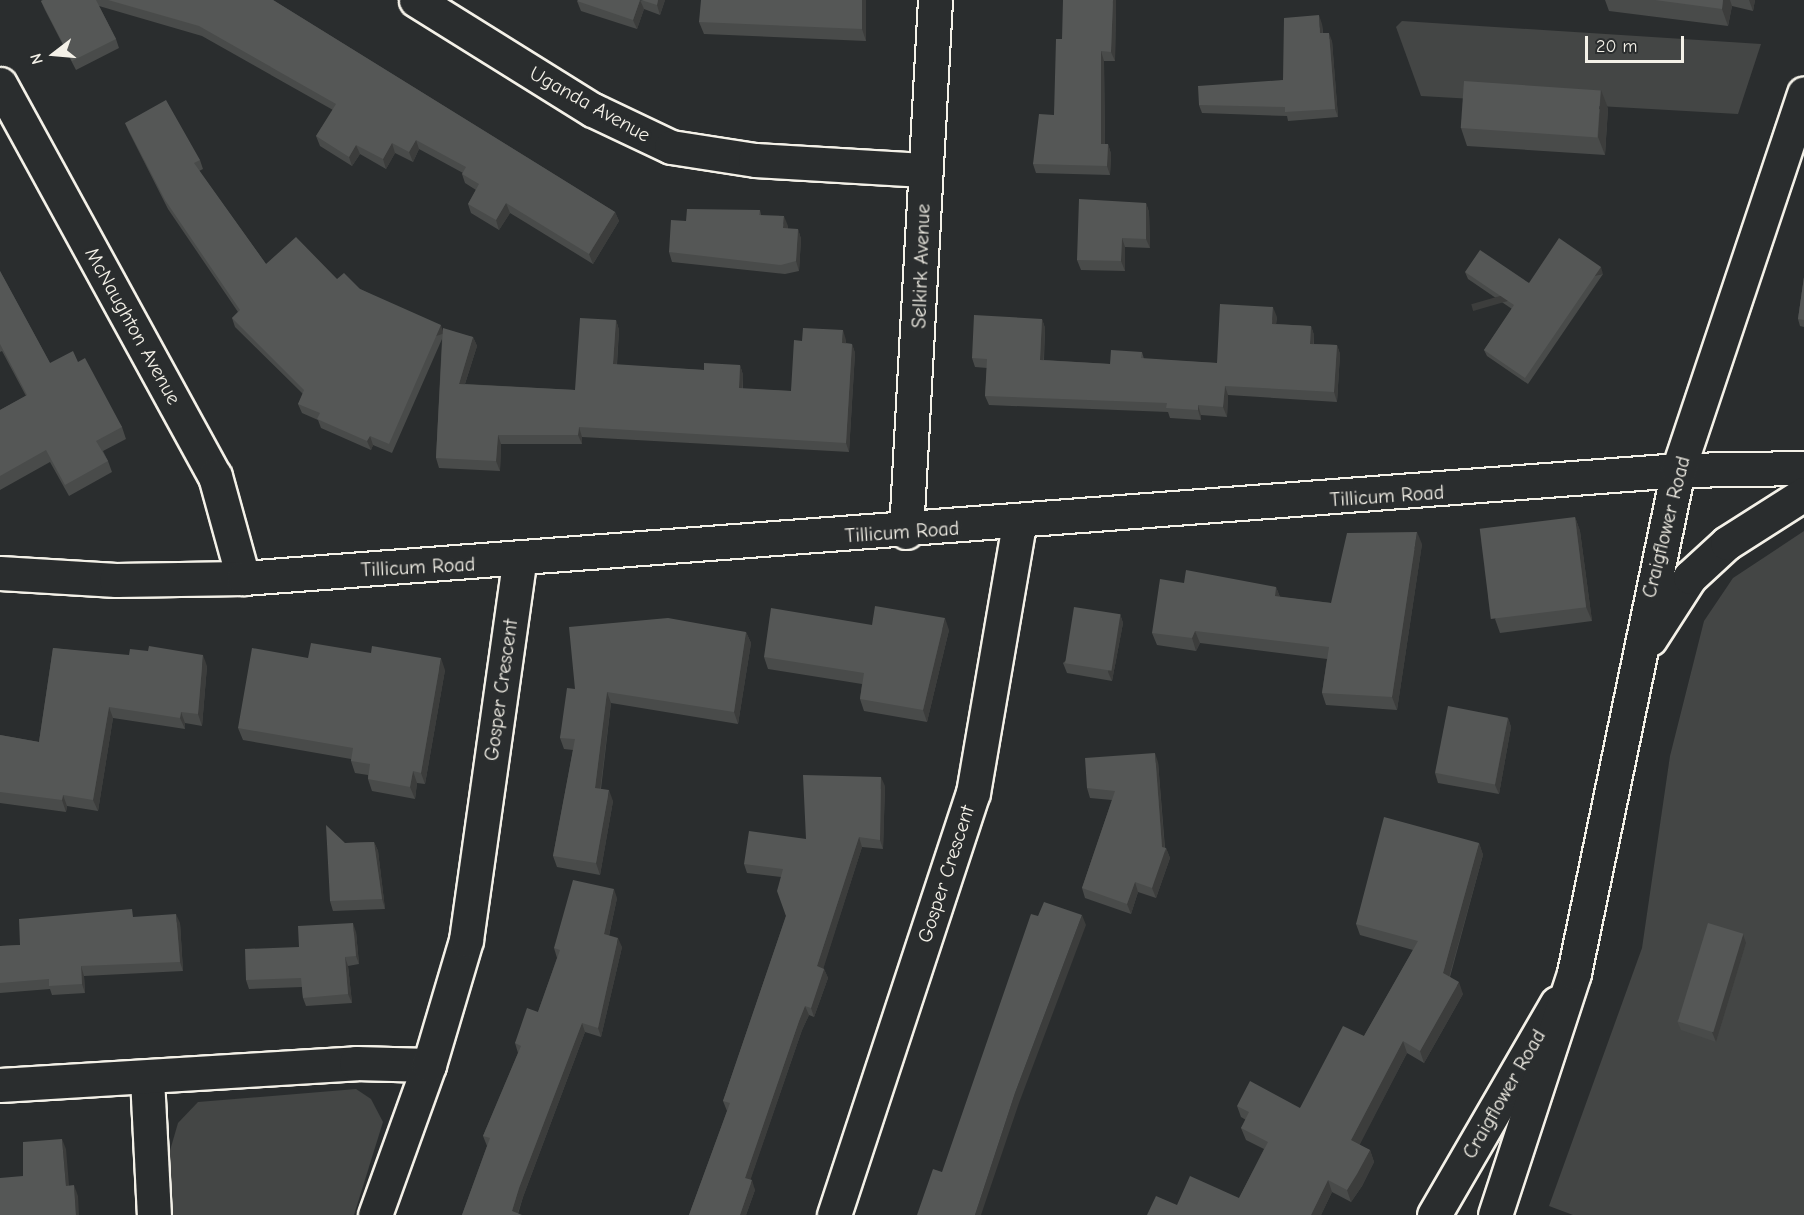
<!DOCTYPE html>
<style>
body{margin:0}
#map{position:relative;width:1804px;height:1215px;overflow:hidden;background:#2a2d2e;font-family:"Comic Neue",sans-serif}
div>[style]{position:absolute}
.green>*{inset:0;background:#444645}
.roads{filter:drop-shadow(2px 0 #f4f1e8) drop-shadow(-2px 0 #f4f1e8) drop-shadow(0 2px #f4f1e8) drop-shadow(0 -2px #f4f1e8)}
.street>*{height:33px;margin:-16.5px;padding:0 16.5px;transform-origin:16.5px;border-radius:16.5px;background:#2a2d2e}
.secondary>*{height:33px;margin:-16.5px;padding:0 16.5px;transform-origin:16.5px;border-radius:16.5px;background:#2a2d2e}
.wall>*{inset:0;background:#494b4a}
.shaded-wall>*{inset:0;background:#3c3d3c;transform-origin:0 0}
.building>*{inset:0;background:#555756;transform-origin:0 0}
span{translate:-50% -50%;white-space:nowrap;text-align:center;line-height:1.15;-webkit-text-stroke:6px #2a2d2e;paint-order:stroke}
.street-label{font-size:20px;color:#f4f1e8}
.north{position:absolute;left:24px;top:24px;width:60px;height:60px;-webkit-text-stroke:4px #2a2d2e;paint-order:stroke;rotate:254deg;font-size:16px;font-weight:700;line-height:24px;text-align:center;color:#f4f1e8}
.north::after{content:'';display:block;margin:auto;width:21px;height:27px;background:#f4f1e8;clip-path:polygon(50% 0,100% 100%,50% 72%,0 100%)}
.scale{position:absolute;left:1585px;top:36px;width:99px;height:27px;box-sizing:border-box;border:3px solid #f4f1e8;border-top:0;padding-left:8px;font-size:18px;line-height:21px;white-space:nowrap;color:#f4f1e8;-webkit-text-stroke:4px #2a2d2e;paint-order:stroke}
</style>
<div id="map">
<div class="green">
<div style="clip-path:polygon(1402px 21px,1761px 44px,1738px 114px,1421px 96px,1396px 27px)"></div>
<div style="clip-path:polygon(1804px 531px,1804px 1215px,1573px 1215px,1549px 1206px,1642px 948px,1670px 756px,1704px 621px,1733px 578px)"></div>
<div style="clip-path:polygon(356px 1089px,371px 1099px,383px 1122px,354px 1215px,173px 1215px,169px 1154px,178px 1123px,198px 1102px)"></div>
</div>
<div class="roads">
<div class="street">
<div style="left:416px;top:0;width:208px;rotate:31.9deg"></div>
<div style="left:593px;top:110px;width:86px;rotate:25.4deg"></div>
<div style="left:671px;top:147px;width:85px;rotate:8.8deg"></div>
<div style="left:755px;top:160px;width:169px;rotate:3.4deg"></div>
<div style="left:0;top:84px;width:447px;rotate:61.3deg"></div>
<div style="left:215px;top:476px;width:106px;rotate:74.6deg"></div>
<div style="left:906px;top:532px;width:533px;rotate:-86.88deg"></div>
<div style="left:147px;top:1078px;width:137px;rotate:87.1deg"></div>
<div style="left:0;top:1085px;width:357px;rotate:-3.5deg"></div>
<div style="left:356px;top:1063px;width:73px;rotate:1.6deg"></div>
<div style="left:375px;top:1215px;width:159px;rotate:-70.2deg"></div>
<div style="left:429px;top:1065px;width:130px;rotate:-73.5deg"></div>
<div style="left:466px;top:940px;width:383px;rotate:-82deg"></div>
<div style="left:834px;top:1215px;width:444px;rotate:-71.8deg"></div>
<div style="left:973px;top:793px;width:274px;rotate:-80.3deg"></div>
<div style="left:1434px;top:1215px;width:245px;rotate:-59.9deg"></div>
</div>
<div class="secondary">
<div style="left:0;top:573px;width:116px;rotate:3.5deg"></div>
<div style="left:116px;top:580px;width:127px;rotate:-0.9deg"></div>
<div style="left:243px;top:578px;width:1439px;rotate:-4.3deg"></div>
<div style="left:1678px;top:470px;width:126px;rotate:-0.9deg"></div>
<div style="left:1650px;top:639px;width:74px;rotate:-57.2deg"></div>
<div style="left:1690px;top:577px;width:50px;rotate:-42.6deg"></div>
<div style="left:1727px;top:543px;width:91px;rotate:-32.5deg"></div>
<div style="left:1495px;top:1215px;width:255px;rotate:-71.9deg"></div>
<div style="left:1574px;top:973px;width:514px;rotate:-78.32deg"></div>
<div style="left:1678px;top:470px;width:397px;rotate:-71.5deg"></div>
</div>
</div>
<div class="wall">
<div style="clip-path:polygon(43px 0,273px 0,615px 212px,619px 221px,593px 264px,510px 213px,499px 230px,471px 213px,468px 204px,476px 190px,465px 183px,462px 174px,463px 173px,419px 149px,413px 162px,395px 153px,386px 169px,360px 154px,352px 166px,320px 146px,316px 136px,333px 110px,202px 36px,99px 6px,116px 39px,119px 48px,76px 70px,45px 10px,41px 1px)"></div>
<div style="clip-path:polygon(665px 0,660px 15px,644px 9px,637px 29px,581px 11px,577px 1px)"></div>
<div style="clip-path:polygon(866px 0,866px 41px,704px 34px,699px 22px)"></div>
<div style="clip-path:polygon(1605px 0,1755px 0,1753px 11px,1732px 6px,1728px 26px,1609px 11px)"></div>
<div style="clip-path:polygon(1116px 1px,1115px 61px,1104px 61px,1105px 144px,1108px 144px,1111px 154px,1110px 175px,1036px 173px,1033px 164px,1054px 115px,1062px 39px)"></div>
<div style="clip-path:polygon(1322px 24px,1323px 33px,1332px 41px,1338px 117px,1288px 121px,1287px 116px,1202px 113px,1199px 105px,1283px 80px)"></div>
<div style="clip-path:polygon(1608px 108px,1605px 155px,1467px 146px,1461px 128px)"></div>
<div style="clip-path:polygon(125px 123px,200px 160px,203px 169px,199px 171px,266px 264px,337px 279px,360px 289px,443px 331px,473px 337px,477px 346px,465px 384px,575px 390px,616px 320px,619px 330px,617px 365px,704px 370px,740px 365px,743px 375px,743px 389px,791px 391px,802px 341px,846px 340px,846px 343px,852px 344px,855px 353px,849px 452px,582px 437px,582px 444px,501px 444px,500px 471px,439px 468px,436px 458px,442px 339px,392px 453px,373px 445px,371px 450px,321px 428px,318px 420px,302px 413px,298px 404px,303px 394px,235px 327px,232px 318px,238px 312px,168px 209px,129px 132px)"></div>
<div style="clip-path:polygon(1146px 203px,1149px 212px,1150px 248px,1125px 247px,1125px 271px,1081px 270px,1077px 260px)"></div>
<div style="clip-path:polygon(760px 210px,761px 215px,788px 226px,788px 229px,798px 229px,801px 239px,799px 271px,785px 274px,672px 262px,669px 252px)"></div>
<div style="clip-path:polygon(0 271px,50px 363px,78px 362px,122px 427px,126px 439px,103px 451px,108px 461px,112px 472px,69px 496px,50px 462px,0 490px,0 410px,26px 396px,2px 351px,0 352px)"></div>
<div style="clip-path:polygon(1465px 272px,1529px 283px,1603px 274px,1528px 384px,1487px 356px,1484px 350px,1512px 309px,1468px 279px)"></div>
<div style="clip-path:polygon(1804px 277px,1804px 327px,1800px 326px,1798px 319px)"></div>
<div style="clip-path:polygon(1277px 317px,1276px 324px,1311px 326px,1314px 335px,1314px 344px,1337px 345px,1340px 354px,1337px 402px,1228px 395px,1227px 417px,1201px 415px,1201px 420px,1170px 418px,1168px 412px,989px 405px,985px 396px,987px 368px,975px 367px,972px 358px,1042px 319px,1045px 328px,1044px 360px,1110px 364px,1142px 352px,1144px 359px,1217px 363px)"></div>
<div style="clip-path:polygon(1575px 517px,1580px 531px,1592px 621px,1500px 633px,1495px 619px)"></div>
<div style="clip-path:polygon(1422px 544px,1397px 710px,1326px 705px,1322px 693px,1327px 659px,1200px 643px,1196px 651px,1157px 645px,1152px 633px,1184px 583px,1276px 587px,1280px 597px,1331px 603px)"></div>
<div style="clip-path:polygon(1120px 614px,1123px 623px,1112px 681px,1067px 673px,1063px 663px)"></div>
<div style="clip-path:polygon(872px 625px,949px 630px,927px 722px,864px 711px,860px 699px,862px 684px,768px 669px,764px 657px)"></div>
<div style="clip-path:polygon(746px 632px,751px 643px,738px 724px,611px 703px,601px 789px,613px 801px,600px 875px,557px 867px,553px 856px,573px 750px,564px 749px,560px 738px,575px 689px)"></div>
<div style="clip-path:polygon(53px 648px,207px 666px,202px 726px,185px 723px,185px 729px,113px 718px,98px 811px,67px 806px,66px 812px,0 803px,0 735px,39px 742px)"></div>
<div style="clip-path:polygon(308px 658px,445px 670px,425px 784px,417px 783px,415px 799px,372px 791px,368px 779px,368px 775px,355px 773px,351px 761px,351px 759px,243px 740px,238px 728px)"></div>
<div style="clip-path:polygon(1508px 718px,1511px 727px,1499px 794px,1438px 783px,1435px 773px)"></div>
<div style="clip-path:polygon(1158px 762px,1165px 848px,1166px 848px,1170px 858px,1156px 898px,1138px 892px,1131px 914px,1085px 898px,1082px 888px,1112px 800px,1090px 798px,1087px 788px)"></div>
<div style="clip-path:polygon(885px 786px,883px 849px,862px 847px,823px 968px,824px 969px,828px 978px,814px 1017px,809px 1015px,802px 1030px,750px 1180px,755px 1190px,746px 1215px,689px 1215px,727px 1111px,723px 1101px,786px 916px,781px 877px,747px 873px,744px 864px,806px 839px)"></div>
<div style="clip-path:polygon(374px 842px,378px 851px,385px 909px,333px 911px,330px 901px,345px 843px)"></div>
<div style="clip-path:polygon(1479px 843px,1483px 855px,1450px 977px,1463px 994px,1424px 1063px,1407px 1053px,1359px 1145px,1370px 1150px,1374px 1162px,1362px 1186px,1351px 1202px,1332px 1192px,1321px 1215px,1147px 1215px,1177px 1205px,1239px 1198px,1264px 1149px,1246px 1140px,1241px 1128px,1246px 1120px,1241px 1117px,1237px 1106px,1300px 1108px,1364px 1036px,1413px 950px,1360px 935px,1356px 924px)"></div>
<div style="clip-path:polygon(617px 898px,609px 936px,622px 947px,601px 1037px,585px 1032px,523px 1197px,518px 1214px,462px 1215px,487px 1146px,483px 1136px,518px 1053px,515px 1043px,538px 1012px,557px 958px,554px 948px)"></div>
<div style="clip-path:polygon(135px 917px,180px 923px,183px 971px,84px 976px,85px 993px,52px 995px,50px 989px,0 993px,0 946px,20px 945px)"></div>
<div style="clip-path:polygon(356px 932px,359px 964px,348px 966px,352px 1003px,306px 1006px,303px 998px,302px 987px,249px 989px,246px 980px,299px 947px)"></div>
<div style="clip-path:polygon(1746px 943px,1716px 1042px,1681px 1030px,1677px 1021px)"></div>
</div>
<div class="shaded-wall">
<div style="clip-path:polygon(640px 0,644px 9px,637px 29px,633px 20px)"></div>
<div style="clip-path:polygon(658px 0,665px 0,660px 15px,657px 5px)"></div>
<div style="clip-path:polygon(862px 0,866px 0,866px 41px,862px 29px)"></div>
<div style="clip-path:polygon(1113px 0,1116px 0,1116px 1px,1115px 61px,1111px 52px)"></div>
<div style="clip-path:polygon(1723px 0,1730px 0,1732px 6px,1728px 26px,1722px 9px)"></div>
<div style="clip-path:polygon(1749px 0,1755px 0,1753px 11px)"></div>
<div style="clip-path:polygon(1319px 15px,1322px 24px,1323px 42px,1320px 33px)"></div>
<div style="clip-path:polygon(1329px 33px,1332px 41px,1338px 117px,1335px 109px)"></div>
<div style="clip-path:polygon(1101px 51px,1104px 61px,1105px 153px,1101px 144px)"></div>
<div style="clip-path:polygon(1601px 90px,1608px 108px,1605px 155px,1598px 137px)"></div>
<div style="clip-path:polygon(416px 140px,419px 149px,413px 162px,409px 152px)"></div>
<div style="clip-path:polygon(392px 143px,395px 153px,386px 169px,383px 159px)"></div>
<div style="clip-path:polygon(1108px 144px,1111px 154px,1110px 175px,1107px 166px)"></div>
<div style="clip-path:polygon(356px 145px,360px 154px,352px 166px,349px 157px)"></div>
<div style="clip-path:polygon(506px 203px,510px 213px,499px 230px,496px 220px)"></div>
<div style="clip-path:polygon(1146px 203px,1149px 212px,1150px 248px,1146px 239px)"></div>
<div style="clip-path:polygon(615px 212px,619px 221px,593px 264px,589px 254px)"></div>
<div style="clip-path:polygon(784px 216px,788px 226px,787px 238px,783px 228px)"></div>
<div style="clip-path:polygon(798px 229px,801px 239px,799px 271px,796px 261px)"></div>
<div style="clip-path:polygon(1122px 238px,1125px 247px,1125px 271px,1121px 261px)"></div>
<div style="left:1601px;top:267px;width:7px;height:135px;rotate:74deg"></div>
<div style="clip-path:polygon(1273px 307px,1277px 317px,1275px 333px,1272px 324px)"></div>
<div style="clip-path:polygon(1042px 319px,1045px 328px,1043px 369px,1040px 360px)"></div>
<div style="clip-path:polygon(616px 320px,619px 330px,616px 374px,613px 364px)"></div>
<div style="left:441px;top:325px;width:9px;height:130px;rotate:72deg"></div>
<div style="clip-path:polygon(1311px 326px,1314px 335px,1313px 353px,1310px 344px)"></div>
<div style="clip-path:polygon(843px 330px,846px 340px,845px 352px,842px 343px)"></div>
<div style="clip-path:polygon(473px 337px,477px 346px,462px 393px,459px 384px)"></div>
<div style="clip-path:polygon(852px 344px,855px 353px,849px 452px,846px 443px)"></div>
<div style="clip-path:polygon(1337px 345px,1340px 354px,1337px 402px,1334px 392px)"></div>
<div style="clip-path:polygon(740px 365px,743px 375px,742px 398px,739px 388px)"></div>
<div style="clip-path:polygon(1225px 386px,1228px 395px,1227px 417px,1223px 407px)"></div>
<div style="clip-path:polygon(1198px 405px,1201px 415px,1201px 420px,1198px 410px)"></div>
<div style="clip-path:polygon(579px 427px,582px 437px,582px 444px,578px 435px)"></div>
<div style="clip-path:polygon(498px 435px,501px 444px,500px 471px,496px 461px)"></div>
<div style="clip-path:polygon(370px 436px,373px 445px,371px 450px,367px 441px)"></div>
<div style="clip-path:polygon(1575px 517px,1580px 531px,1592px 621px,1586px 607px)"></div>
<div style="clip-path:polygon(1417px 532px,1422px 544px,1397px 710px,1392px 697px)"></div>
<div style="clip-path:polygon(1276px 587px,1281px 600px,1275px 596px)"></div>
<div style="clip-path:polygon(1120px 614px,1123px 623px,1112px 681px,1108px 672px)"></div>
<div style="clip-path:polygon(945px 618px,949px 630px,927px 722px,923px 710px)"></div>
<div style="clip-path:polygon(1195px 631px,1200px 643px,1196px 651px,1192px 638px)"></div>
<div style="clip-path:polygon(746px 632px,751px 643px,738px 724px,734px 712px)"></div>
<div style="clip-path:polygon(203px 655px,207px 666px,202px 726px,198px 714px)"></div>
<div style="clip-path:polygon(441px 658px,445px 670px,425px 784px,421px 773px)"></div>
<div style="clip-path:polygon(607px 692px,611px 703px,599px 799px,595px 788px)"></div>
<div style="clip-path:polygon(109px 707px,113px 718px,98px 811px,93px 800px)"></div>
<div style="clip-path:polygon(181px 712px,185px 723px,185px 729px,180px 718px)"></div>
<div style="clip-path:polygon(1508px 718px,1511px 727px,1499px 794px,1495px 785px)"></div>
<div style="clip-path:polygon(1155px 753px,1158px 762px,1165px 853px,1166px 848px,1170px 858px,1156px 898px,1152px 888px,1162px 847px)"></div>
<div style="clip-path:polygon(413px 771px,417px 783px,415px 799px,410px 787px)"></div>
<div style="clip-path:polygon(881px 777px,885px 786px,883px 849px,880px 840px)"></div>
<div style="clip-path:polygon(609px 790px,613px 801px,600px 875px,596px 863px)"></div>
<div style="clip-path:polygon(63px 795px,67px 806px,66px 812px,62px 800px)"></div>
<div style="clip-path:polygon(859px 837px,862px 847px,821px 976px,817px 966px)"></div>
<div style="clip-path:polygon(374px 842px,378px 851px,385px 909px,382px 899px)"></div>
<div style="clip-path:polygon(1479px 843px,1483px 855px,1447px 985px,1443px 973px)"></div>
<div style="clip-path:polygon(1135px 882px,1138px 892px,1131px 914px,1127px 904px)"></div>
<div style="clip-path:polygon(614px 889px,617px 898px,607px 944px,604px 934px)"></div>
<div style="clip-path:polygon(176px 914px,180px 923px,183px 971px,180px 962px)"></div>
<div style="clip-path:polygon(1082px 915px,1086px 925px,1019px 1103px,981px 1215px,975px 1215px,1015px 1093px)"></div>
<div style="clip-path:polygon(353px 923px,356px 932px,359px 964px,356px 956px)"></div>
<div style="clip-path:polygon(1743px 934px,1746px 943px,1716px 1042px,1712px 1032px)"></div>
<div style="clip-path:polygon(618px 938px,622px 947px,601px 1037px,598px 1028px)"></div>
<div style="clip-path:polygon(345px 957px,348px 966px,352px 1003px,348px 994px)"></div>
<div style="clip-path:polygon(81px 966px,84px 976px,85px 993px,82px 984px)"></div>
<div style="clip-path:polygon(824px 969px,828px 978px,814px 1017px,811px 1008px)"></div>
<div style="clip-path:polygon(1459px 982px,1463px 994px,1424px 1063px,1420px 1051px)"></div>
<div style="clip-path:polygon(805px 1006px,809px 1015px,802px 1030px,748px 1187px,745px 1178px,799px 1021px)"></div>
<div style="clip-path:polygon(582px 1023px,585px 1032px,523px 1197px,517px 1215px,512px 1211px,519px 1188px)"></div>
<div style="clip-path:polygon(1403px 1041px,1407px 1053px,1356px 1152px,1351px 1140px)"></div>
<div style="clip-path:polygon(62px 1139px,66px 1149px,70px 1197px,66px 1186px)"></div>
<div style="clip-path:polygon(1370px 1150px,1374px 1162px,1362px 1186px,1351px 1202px,1347px 1190px)"></div>
<div style="clip-path:polygon(752px 1180px,755px 1190px,746px 1215px,740px 1215px)"></div>
<div style="clip-path:polygon(1328px 1180px,1332px 1192px,1321px 1215px,1311px 1215px)"></div>
<div style="clip-path:polygon(74px 1185px,78px 1196px,79px 1215px,76px 1215px)"></div>
</div>
<div class="building">
<div style="clip-path:polygon(43px 0,96px 0,116px 39px,72px 61px,41px 1px)"></div>
<div style="clip-path:polygon(108px 0,273px 0,615px 212px,589px 254px,506px 203px,496px 220px,468px 204px,479px 184px,462px 174px,466px 167px,416px 140px,409px 152px,392px 143px,383px 159px,356px 145px,349px 157px,316px 136px,336px 104px,199px 26px)"></div>
<div style="clip-path:polygon(578px 0,640px 0,633px 20px,577px 1px)"></div>
<div style="clip-path:polygon(641px 0,658px 0,657px 5px)"></div>
<div style="clip-path:polygon(701px 0,862px 0,862px 29px,699px 22px)"></div>
<div style="clip-path:polygon(1063px 0,1113px 0,1111px 52px,1101px 51px,1101px 144px,1108px 144px,1107px 166px,1033px 164px,1039px 114px,1054px 115px,1056px 39px,1062px 39px)"></div>
<div style="clip-path:polygon(1655px 0,1723px 0,1722px 9px)"></div>
<div style="clip-path:polygon(1319px 15px,1320px 33px,1329px 33px,1335px 109px,1285px 112px,1285px 107px,1199px 105px,1198px 86px,1283px 80px,1284px 18px)"></div>
<div style="left:1464px;top:81px;width:137px;height:47px;rotate:4deg"></div>
<div style="clip-path:polygon(166px 100px,200px 160px,194px 163px,266px 264px,296px 237px,337px 279px,344px 273px,360px 289px,441px 325px,389px 444px,370px 436px,367px 441px,317px 419px,320px 413px,298px 404px,304px 390px,232px 318px,240px 310px,165px 200px,125px 123px)"></div>
<div style="clip-path:polygon(1079px 199px,1146px 203px,1146px 239px,1122px 238px,1121px 261px,1077px 260px)"></div>
<div style="clip-path:polygon(687px 209px,760px 210px,759px 215px,784px 216px,783px 228px,798px 229px,796px 261px,781px 265px,669px 252px,671px 220px,686px 221px)"></div>
<div style="clip-path:polygon(1559px 238px,1601px 267px,1525px 378px,1484px 350px,1514px 305px,1465px 272px,1480px 250px,1529px 283px)"></div>
<div style="clip-path:polygon(0 271px,50px 363px,73px 351px,78px 362px,85px 358px,122px 427px,96px 441px,108px 461px,65px 485px,46px 450px,0 476px,0 410px,27px 395px,0 344px)"></div>
<div style="clip-path:polygon(1804px 277px,1804px 320px,1798px 319px)"></div>
<div style="clip-path:polygon(1220px 304px,1273px 307px,1272px 324px,1311px 326px,1310px 344px,1337px 345px,1334px 392px,1225px 386px,1223px 407px,1198px 405px,1198px 410px,1166px 408px,1167px 403px,985px 396px,987px 359px,972px 358px,974px 315px,1042px 319px,1040px 360px,1110px 364px,1111px 350px,1142px 352px,1141px 358px,1217px 363px)"></div>
<div style="clip-path:polygon(580px 318px,616px 320px,613px 364px,704px 370px,704px 363px,740px 365px,739px 388px,791px 391px,794px 340px,802px 341px,803px 328px,843px 330px,842px 343px,852px 344px,846px 443px,579px 427px,578px 435px,498px 435px,496px 461px,436px 458px,443px 328px,473px 337px,459px 384px,575px 390px)"></div>
<div style="left:1575px;top:517px;width:91px;height:96px;rotate:83deg"></div>
<div style="clip-path:polygon(1417px 532px,1392px 697px,1322px 693px,1329px 647px,1195px 631px,1192px 638px,1152px 633px,1160px 579px,1184px 583px,1186px 570px,1276px 587px,1275px 596px,1331px 603px,1347px 533px)"></div>
<div style="clip-path:polygon(875px 606px,945px 618px,923px 710px,860px 699px,864px 673px,764px 657px,771px 608px,872px 625px)"></div>
<div style="left:1074px;top:607px;width:47px;height:57px;rotate:9deg"></div>
<div style="clip-path:polygon(668px 618px,746px 632px,734px 712px,607px 692px,595px 788px,609px 790px,596px 863px,553px 856px,575px 739px,560px 738px,567px 688px,575px 689px,569px 627px)"></div>
<div style="clip-path:polygon(311px 643px,371px 653px,372px 646px,441px 658px,421px 773px,413px 771px,410px 787px,368px 779px,370px 764px,351px 761px,353px 748px,238px 728px,252px 648px,308px 658px)"></div>
<div style="clip-path:polygon(149px 646px,203px 655px,198px 714px,181px 712px,180px 718px,109px 707px,93px 800px,63px 795px,62px 800px,0 792px,0 735px,39px 742px,53px 648px,129px 655px,130px 649px,148px 651px)"></div>
<div style="left:1448px;top:706px;width:61px;height:68px;rotate:11deg"></div>
<div style="clip-path:polygon(1155px 753px,1162px 847px,1166px 848px,1152px 888px,1135px 882px,1127px 904px,1082px 888px,1115px 791px,1087px 788px,1085px 758px)"></div>
<div style="clip-path:polygon(803px 775px,881px 777px,880px 840px,859px 837px,817px 966px,824px 969px,811px 1008px,805px 1006px,799px 1021px,745px 1178px,752px 1180px,740px 1215px,689px 1215px,730px 1103px,723px 1101px,786px 916px,777px 891px,783px 869px,744px 864px,749px 831px,806px 839px)"></div>
<div style="clip-path:polygon(1384px 817px,1479px 843px,1443px 973px,1459px 982px,1420px 1051px,1403px 1041px,1351px 1140px,1370px 1150px,1357px 1174px,1347px 1190px,1328px 1180px,1311px 1215px,1147px 1215px,1156px 1196px,1177px 1205px,1190px 1176px,1239px 1198px,1268px 1142px,1241px 1128px,1249px 1112px,1237px 1106px,1250px 1081px,1300px 1108px,1343px 1026px,1364px 1036px,1418px 941px,1356px 924px)"></div>
<div style="clip-path:polygon(326px 825px,345px 843px,374px 842px,382px 899px,330px 901px)"></div>
<div style="clip-path:polygon(573px 880px,614px 889px,604px 934px,618px 938px,598px 1028px,582px 1023px,519px 1188px,512px 1211px,522px 1215px,462px 1215px,490px 1138px,483px 1136px,521px 1046px,515px 1043px,527px 1008px,538px 1012px,560px 950px,554px 948px)"></div>
<div style="clip-path:polygon(1044px 902px,1082px 915px,1015px 1093px,975px 1215px,917px 1215px,933px 1169px,942px 1172px,1031px 914px,1038px 916px)"></div>
<div style="clip-path:polygon(132px 909px,133px 917px,176px 914px,180px 962px,81px 966px,82px 984px,49px 986px,49px 979px,0 983px,0 946px,20px 945px,19px 919px)"></div>
<div style="clip-path:polygon(353px 923px,356px 956px,345px 957px,348px 994px,303px 998px,301px 978px,246px 980px,245px 949px,299px 947px,298px 926px)"></div>
<div style="left:1708px;top:923px;width:37px;height:103px;rotate:17deg"></div>
<div style="clip-path:polygon(62px 1139px,66px 1186px,74px 1185px,76px 1215px,0 1215px,0 1178px,23px 1176px,23px 1142px)"></div>
</div>
<div class="street-label">
<span style="left:590px;top:104px;rotate:29deg">Uganda Avenue</span>
<span style="left:921px;top:266px;rotate:-88deg">Selkirk Avenue</span>
<span style="left:133px;top:326px;rotate:61deg">McNaughton Avenue</span>
<span style="left:1387px;top:496px;rotate:-4deg">Tillicum Road</span>
<span style="left:1666px;top:527px;rotate:-76deg">Craigflower Road</span>
<span style="left:902px;top:532px;rotate:-4deg">Tillicum Road</span>
<span style="left:418px;top:567px;rotate:-3deg">Tillicum Road</span>
<span style="left:501px;top:690px;rotate:-82deg">Gosper Crescent</span>
<span style="left:946px;top:874px;rotate:-72deg">Gosper Crescent</span>
<span style="left:1504px;top:1094px;rotate:-60deg">Craigflower Road</span>
</div>
<div class="north">N</div>
<div class="scale">20 m</div>
</div>
